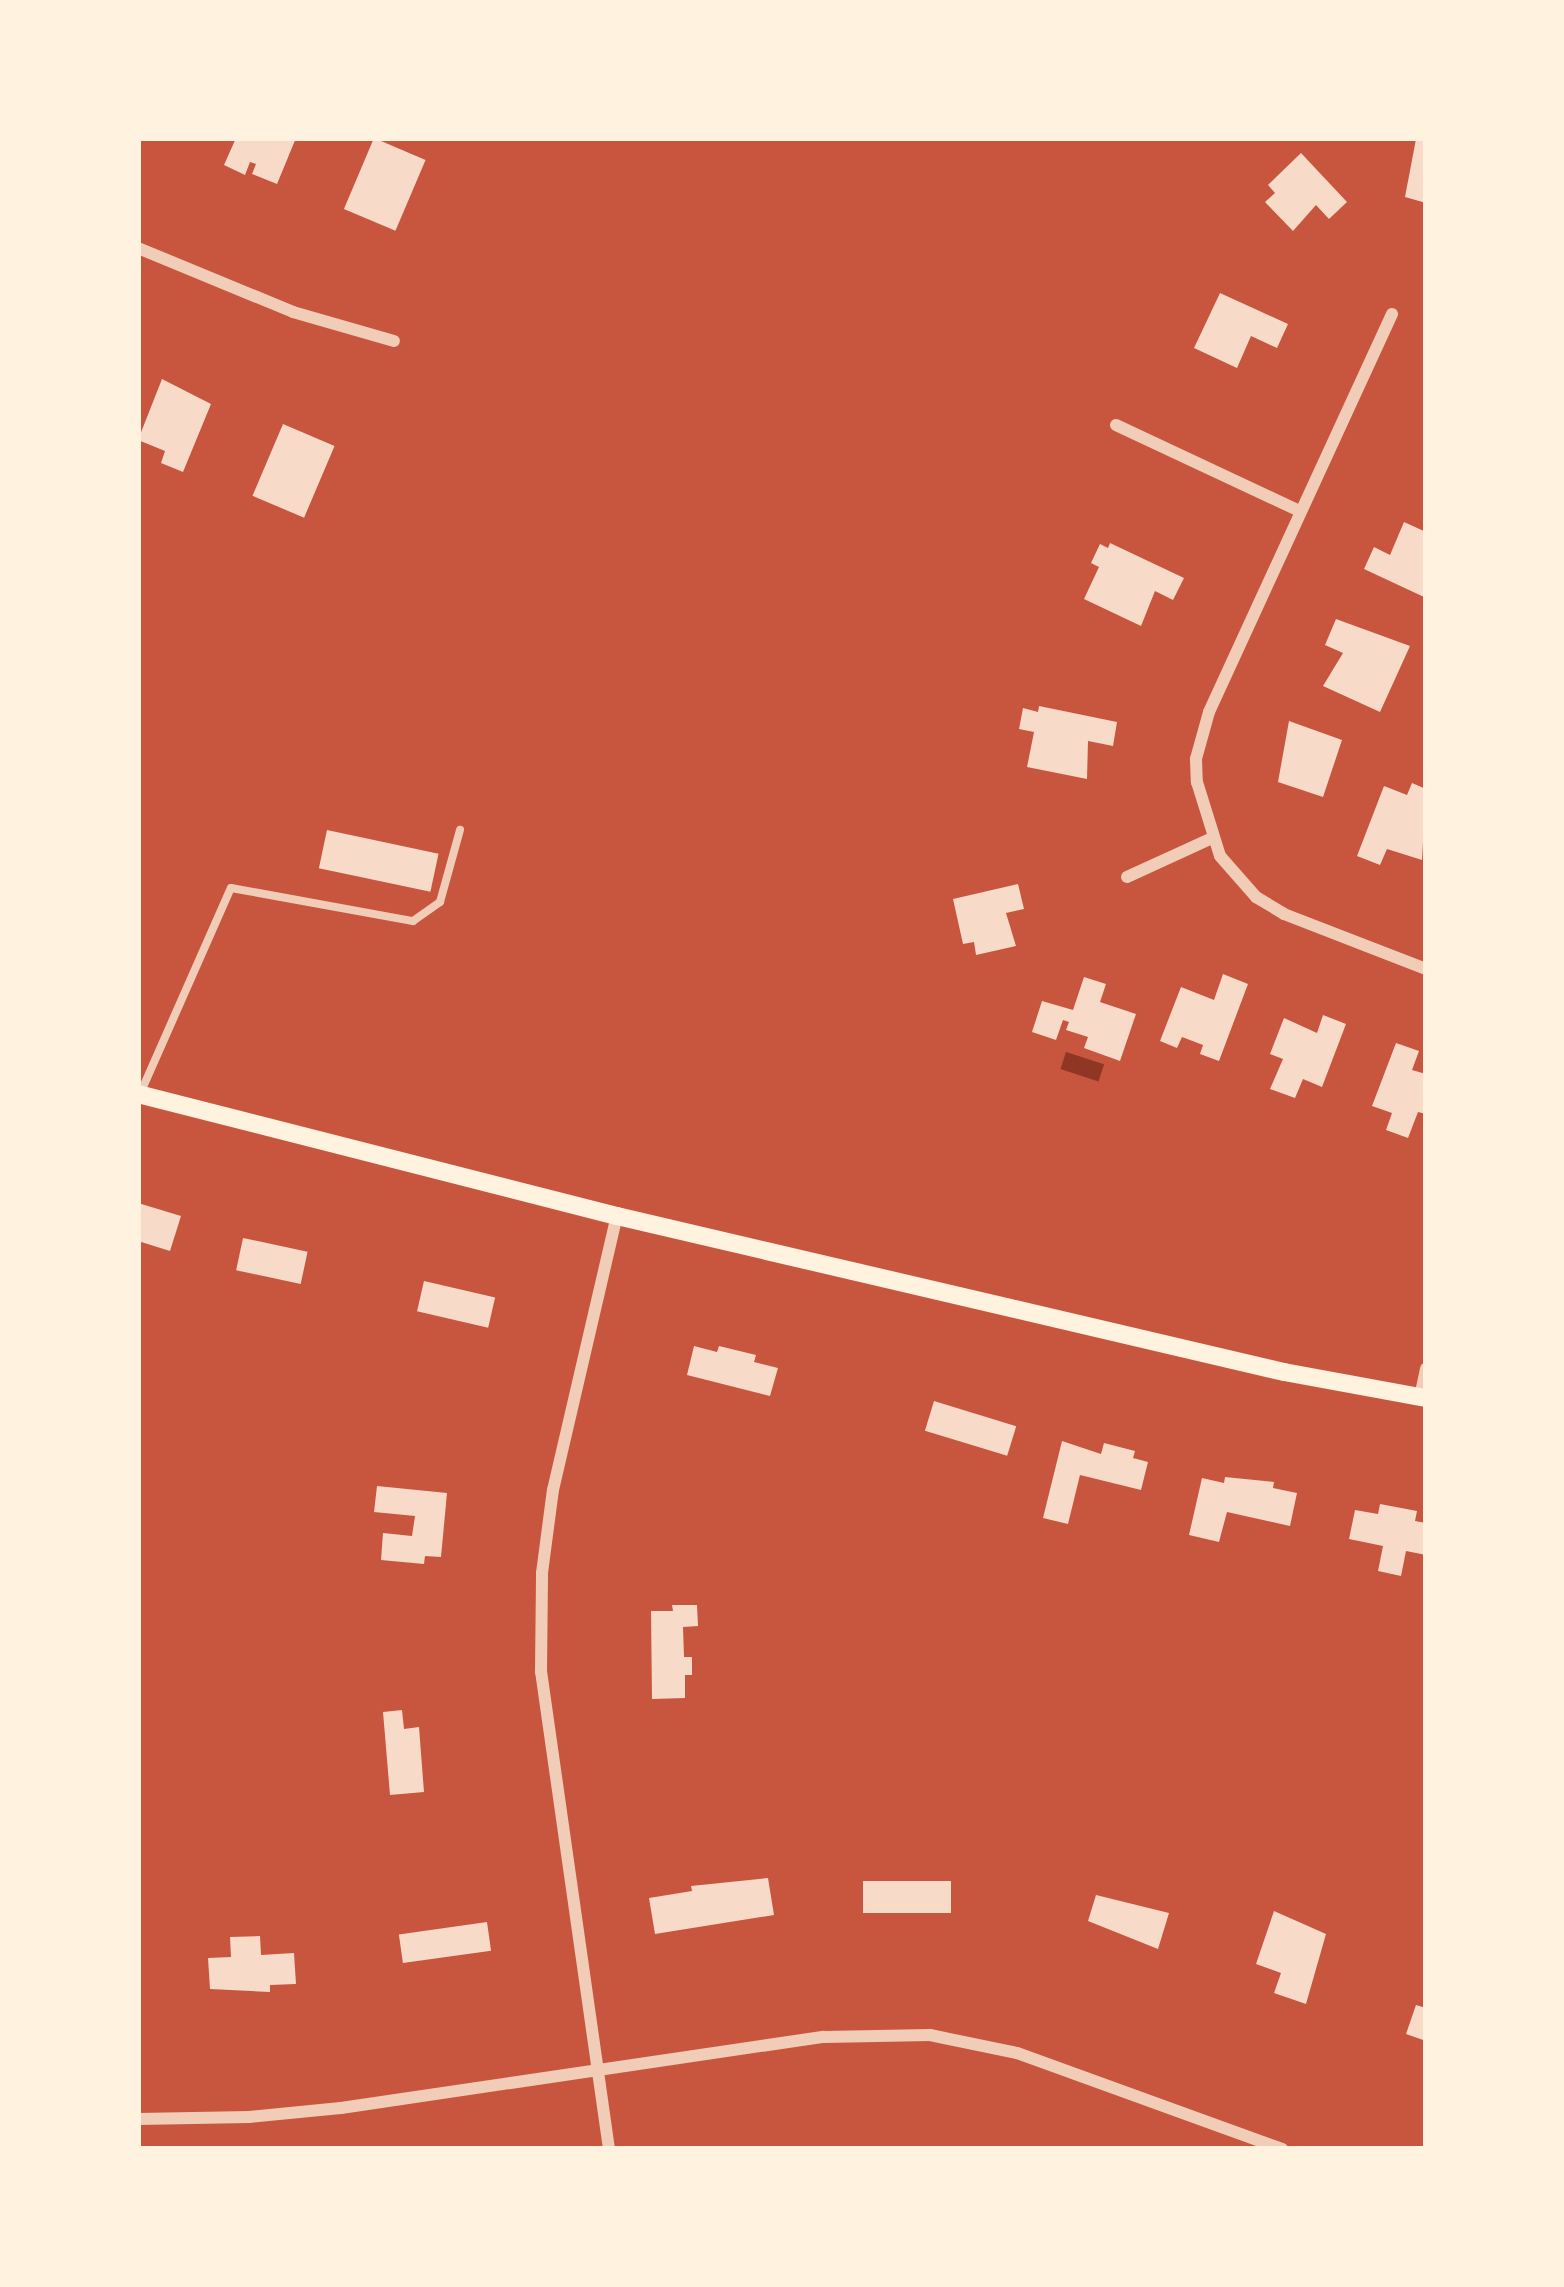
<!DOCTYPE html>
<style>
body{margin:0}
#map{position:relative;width:1564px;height:2287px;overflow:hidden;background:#c8553d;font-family:"Archivo Narrow",sans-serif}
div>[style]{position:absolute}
.water>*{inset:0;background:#8f3625;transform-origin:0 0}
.building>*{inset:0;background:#f7dbc8;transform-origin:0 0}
.service>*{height:8px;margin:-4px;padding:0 4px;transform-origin:4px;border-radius:4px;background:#f1ccb7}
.minor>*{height:12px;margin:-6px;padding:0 6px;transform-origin:6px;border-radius:6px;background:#f1ccb7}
.secondary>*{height:18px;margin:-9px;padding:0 9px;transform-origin:9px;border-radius:9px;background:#fff3e0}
span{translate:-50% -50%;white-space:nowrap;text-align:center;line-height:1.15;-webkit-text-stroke:9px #fff3e0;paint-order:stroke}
.frame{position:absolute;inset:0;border:141px solid #fff3e0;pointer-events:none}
</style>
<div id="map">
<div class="water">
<div style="left:1066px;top:1052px;width:40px;height:18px;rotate:18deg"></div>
</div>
<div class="building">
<div style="clip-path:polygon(236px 138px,296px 138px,277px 184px,252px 174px,256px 164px,250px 162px,245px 175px,224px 165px)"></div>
<div style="left:374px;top:138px;width:56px;height:77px;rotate:23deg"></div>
<div style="clip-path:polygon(1426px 138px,1426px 203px,1405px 197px,1416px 139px)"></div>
<div style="clip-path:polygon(1301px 153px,1347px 202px,1329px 219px,1316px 205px,1293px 231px,1265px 202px,1275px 193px,1268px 185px)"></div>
<div style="clip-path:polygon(1220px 293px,1288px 324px,1277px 348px,1251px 336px,1237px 368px,1194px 348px)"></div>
<div style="clip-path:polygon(162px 379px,211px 404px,183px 472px,161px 463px,165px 451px,138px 440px)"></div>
<div style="left:283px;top:424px;width:56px;height:78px;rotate:23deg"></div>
<div style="clip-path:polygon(1404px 522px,1426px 532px,1424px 597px,1364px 569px,1374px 547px,1390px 555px)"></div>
<div style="clip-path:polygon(1110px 543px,1184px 578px,1173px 600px,1155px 591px,1141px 626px,1084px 599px,1099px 567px,1091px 563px,1100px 544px,1108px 548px)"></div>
<div style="clip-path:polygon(1336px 619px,1410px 646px,1380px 712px,1323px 686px,1343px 653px,1325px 645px)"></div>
<div style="clip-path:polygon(1039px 706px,1117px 722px,1113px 746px,1088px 741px,1087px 779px,1027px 767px,1034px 732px,1019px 729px,1023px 708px,1038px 712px)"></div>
<div style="clip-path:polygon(1289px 721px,1342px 740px,1323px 797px,1278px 782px)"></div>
<div style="clip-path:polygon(1412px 783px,1426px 789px,1422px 860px,1387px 849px,1380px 865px,1357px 856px,1384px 786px,1407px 795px)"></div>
<div style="left:327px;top:830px;width:114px;height:39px;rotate:12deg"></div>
<div style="clip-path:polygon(1018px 884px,1024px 909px,1006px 913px,1016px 946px,976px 955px,974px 942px,963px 944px,953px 899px)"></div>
<div style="clip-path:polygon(1223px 974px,1248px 984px,1219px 1061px,1200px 1054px,1203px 1045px,1182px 1037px,1177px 1048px,1160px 1041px,1181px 987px,1214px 1000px)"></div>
<div style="clip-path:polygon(1084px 977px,1106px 984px,1100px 1002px,1136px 1014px,1120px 1061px,1084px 1048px,1088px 1037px,1066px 1030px,1069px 1022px,1063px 1020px,1056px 1040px,1032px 1032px,1042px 1001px,1073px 1010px)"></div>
<div style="clip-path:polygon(1323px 1015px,1346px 1024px,1322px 1087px,1303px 1079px,1295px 1098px,1270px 1089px,1283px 1059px,1270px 1054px,1284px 1018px,1317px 1033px)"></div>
<div style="clip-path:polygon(1396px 1043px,1419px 1051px,1412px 1070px,1426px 1074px,1426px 1114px,1418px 1112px,1408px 1138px,1386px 1130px,1392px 1113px,1372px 1106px)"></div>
<div style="clip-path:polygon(138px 1203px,181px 1216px,170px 1251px,138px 1241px)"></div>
<div style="left:243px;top:1238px;width:66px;height:33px;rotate:12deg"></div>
<div style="left:424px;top:1281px;width:73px;height:31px;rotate:13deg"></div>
<div style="clip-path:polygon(694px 1346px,717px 1352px,719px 1346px,756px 1355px,754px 1362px,778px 1368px,770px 1396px,687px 1375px)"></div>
<div style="left:934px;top:1401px;width:86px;height:31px;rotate:17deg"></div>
<div style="clip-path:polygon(1062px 1441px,1101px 1454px,1104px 1443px,1135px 1451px,1133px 1458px,1148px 1462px,1141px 1490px,1080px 1475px,1068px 1524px,1043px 1518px)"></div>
<div style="clip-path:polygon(1225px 1477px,1274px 1482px,1273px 1488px,1297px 1493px,1290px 1526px,1227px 1512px,1219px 1542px,1189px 1535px,1202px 1478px,1224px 1483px)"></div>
<div style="clip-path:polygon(377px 1486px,447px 1493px,441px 1557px,425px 1556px,424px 1564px,381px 1560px,383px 1533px,412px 1536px,415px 1516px,374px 1512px)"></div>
<div style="clip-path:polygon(1380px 1504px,1417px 1511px,1415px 1521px,1426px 1523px,1426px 1555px,1406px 1551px,1401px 1576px,1378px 1571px,1383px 1546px,1349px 1539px,1355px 1510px,1378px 1514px)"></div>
<div style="clip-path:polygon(672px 1605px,697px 1605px,698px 1626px,683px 1627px,684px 1657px,692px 1657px,692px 1675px,685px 1675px,685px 1698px,652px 1699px,651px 1611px,673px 1611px)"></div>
<div style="clip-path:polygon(402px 1710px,404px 1729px,419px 1727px,424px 1792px,390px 1795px,383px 1712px)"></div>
<div style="clip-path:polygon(768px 1878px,774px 1915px,655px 1934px,649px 1898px,692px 1891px,691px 1886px)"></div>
<div style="left:863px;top:1881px;width:88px;height:32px"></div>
<div style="clip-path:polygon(1096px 1895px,1169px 1913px,1158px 1949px,1088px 1921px)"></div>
<div style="clip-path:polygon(1274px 1911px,1326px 1934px,1306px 2004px,1274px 1993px,1281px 1973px,1256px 1964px)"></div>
<div style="left:487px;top:1922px;width:29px;height:89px;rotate:82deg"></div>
<div style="clip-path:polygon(260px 1936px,261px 1955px,294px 1953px,296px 1984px,270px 1985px,270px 1992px,210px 1989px,208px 1958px,231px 1957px,230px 1937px)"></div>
<div style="clip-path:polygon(1416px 2005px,1426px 2008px,1426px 2041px,1406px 2034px)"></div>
</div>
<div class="service">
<div style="left:140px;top:1094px;width:225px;rotate:-66.2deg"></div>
<div style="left:231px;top:888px;width:185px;rotate:10.3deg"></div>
<div style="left:413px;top:921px;width:33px;rotate:-35deg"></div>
<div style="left:440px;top:902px;width:75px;rotate:-74.5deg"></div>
</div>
<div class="minor">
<div style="left:138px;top:248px;width:168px;rotate:22.4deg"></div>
<div style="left:293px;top:312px;width:105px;rotate:16deg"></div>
<div style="left:1392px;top:314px;width:438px;rotate:114.7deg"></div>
<div style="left:1209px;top:712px;width:49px;rotate:105.5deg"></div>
<div style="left:1196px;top:759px;width:23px;rotate:88deg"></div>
<div style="left:1197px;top:782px;width:77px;rotate:72.7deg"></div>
<div style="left:1220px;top:856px;width:55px;rotate:48.7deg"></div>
<div style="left:1256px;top:897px;width:33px;rotate:31deg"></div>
<div style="left:1284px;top:914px;width:152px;rotate:21.2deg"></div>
<div style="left:1116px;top:425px;width:203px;rotate:25.1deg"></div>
<div style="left:1127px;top:877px;width:94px;rotate:-24.6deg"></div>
<div style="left:1420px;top:1397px;width:29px;rotate:-78deg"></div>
<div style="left:138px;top:2119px;width:111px;rotate:-1deg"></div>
<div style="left:249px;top:2117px;width:92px;rotate:-5.6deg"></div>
<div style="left:341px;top:2108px;width:488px;rotate:-8.4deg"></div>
<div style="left:824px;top:2037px;width:106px;rotate:-1.1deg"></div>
<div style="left:930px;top:2035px;width:89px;rotate:11.7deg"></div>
<div style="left:1017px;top:2053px;width:282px;rotate:19.9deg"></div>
<div style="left:609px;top:2149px;width:482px;rotate:-98.1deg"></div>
<div style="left:541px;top:1672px;width:99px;rotate:-89.4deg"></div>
<div style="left:542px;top:1573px;width:84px;rotate:-82.5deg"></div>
<div style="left:553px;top:1490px;width:281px;rotate:-76.9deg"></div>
</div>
<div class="secondary">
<div style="left:138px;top:1094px;width:494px;rotate:14.3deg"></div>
<div style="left:617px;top:1216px;width:685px;rotate:13.16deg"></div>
<div style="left:1284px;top:1372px;width:144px;rotate:10.4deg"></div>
</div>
<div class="frame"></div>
</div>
